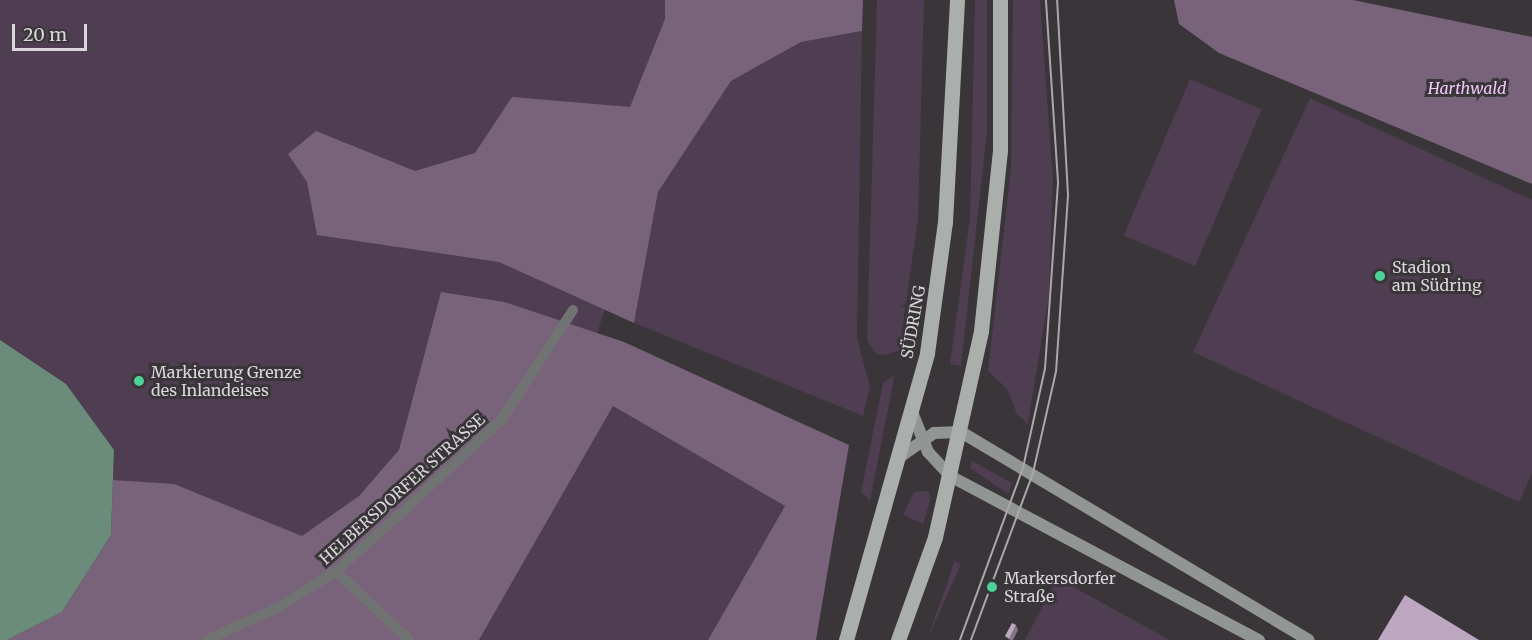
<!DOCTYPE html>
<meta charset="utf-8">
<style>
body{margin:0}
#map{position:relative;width:1532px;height:640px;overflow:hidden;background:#393539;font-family:Merriweather,serif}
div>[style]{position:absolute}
.green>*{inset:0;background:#4f3d52;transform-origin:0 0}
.forest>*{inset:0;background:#78637b}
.water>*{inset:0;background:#6c8c7b}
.lane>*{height:10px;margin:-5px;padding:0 5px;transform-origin:5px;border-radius:5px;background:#717372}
.secondary>*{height:12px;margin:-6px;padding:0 6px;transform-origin:6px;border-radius:6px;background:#919593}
.primary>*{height:15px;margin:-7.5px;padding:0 7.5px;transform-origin:7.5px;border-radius:7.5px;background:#aaafac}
.tram>*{height:1.5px;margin:-0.75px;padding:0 0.75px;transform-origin:0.75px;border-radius:0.75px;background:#aaa8aa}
.shaded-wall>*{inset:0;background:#847587}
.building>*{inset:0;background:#bda7c1}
.dots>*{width:16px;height:16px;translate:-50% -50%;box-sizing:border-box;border:3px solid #393539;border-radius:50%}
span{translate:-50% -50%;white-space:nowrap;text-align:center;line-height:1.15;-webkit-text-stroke:6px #393539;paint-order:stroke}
.park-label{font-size:16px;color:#eec7f5;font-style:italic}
.poi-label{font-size:16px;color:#d8d6d8}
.left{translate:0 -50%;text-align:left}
.street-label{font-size:16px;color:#d8d6d8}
.scale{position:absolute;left:12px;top:24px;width:75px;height:27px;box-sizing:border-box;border:3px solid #d8d6d8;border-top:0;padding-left:8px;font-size:18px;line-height:21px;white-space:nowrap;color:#d8d6d8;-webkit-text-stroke:4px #393539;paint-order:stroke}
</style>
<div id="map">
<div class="green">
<div style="clip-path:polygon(0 0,683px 0,682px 63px,591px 353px,463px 640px,7px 640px,62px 612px,111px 535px,114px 450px,66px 384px,0 340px)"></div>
<div style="clip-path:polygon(877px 0,924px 0,918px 219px,899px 351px,884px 355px,876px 354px,867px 340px)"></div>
<div style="clip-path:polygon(975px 0,987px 0,987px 132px,961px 366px,950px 364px,970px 218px)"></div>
<div style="clip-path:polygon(1013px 0,1040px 0,1053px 180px,1049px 295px,1028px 424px,1017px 414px,1007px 389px,988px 371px,1011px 168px)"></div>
<div style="clip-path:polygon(862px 31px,857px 339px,870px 386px,863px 416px,634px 323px,658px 192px,731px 81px,801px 42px)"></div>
<div style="left:1190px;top:79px;width:78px;height:170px;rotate:23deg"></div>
<div style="clip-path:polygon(1310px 98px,1532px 200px,1532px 474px,1519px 502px,1193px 352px)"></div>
<div style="clip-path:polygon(893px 376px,894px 378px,870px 501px,861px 492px,883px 383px)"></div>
<div style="clip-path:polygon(613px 406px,785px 506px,708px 640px,479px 640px)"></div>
<div style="clip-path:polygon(972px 461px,1012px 483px,1008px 494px,970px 468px)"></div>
<div style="clip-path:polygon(928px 491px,931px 498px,923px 524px,903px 515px,914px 492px)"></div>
<div style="clip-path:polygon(954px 561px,961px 564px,927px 640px,949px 578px)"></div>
<div style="clip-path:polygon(1057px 578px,1170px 640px,1025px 640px)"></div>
</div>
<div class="forest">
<div style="clip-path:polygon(665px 0,863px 0,862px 31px,801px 42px,731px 81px,658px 192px,634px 323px,499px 262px,317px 235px,307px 182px,288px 154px,316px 131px,415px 171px,475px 153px,512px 97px,630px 107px,665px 19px)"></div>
<div style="clip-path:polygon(1174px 0,1353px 0,1532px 37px,1532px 184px,1219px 53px,1179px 24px)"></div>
<div style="clip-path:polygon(441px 292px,504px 302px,624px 342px,849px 445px,816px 640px,708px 640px,785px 506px,613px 406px,479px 640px,7px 640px,62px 612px,111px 535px,113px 480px,174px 484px,302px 536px,359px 496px,399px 450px)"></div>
</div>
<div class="water">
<div style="clip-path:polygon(0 340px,66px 384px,114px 450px,111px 535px,62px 612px,7px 640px,0 640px)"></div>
</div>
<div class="lane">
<div style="left:336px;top:571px;width:100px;rotate:43.4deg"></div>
<div style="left:207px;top:640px;width:79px;rotate:-24.6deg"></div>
<div style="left:279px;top:607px;width:67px;rotate:-32.3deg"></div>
<div style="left:336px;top:571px;width:80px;rotate:-41.5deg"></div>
<div style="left:396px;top:518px;width:145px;rotate:-43deg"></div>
<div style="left:502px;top:419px;width:130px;rotate:-56.9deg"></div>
</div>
<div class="secondary">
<div style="left:912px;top:412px;width:43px;rotate:68.2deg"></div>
<div style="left:928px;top:452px;width:33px;rotate:47deg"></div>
<div style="left:950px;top:476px;width:350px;rotate:28deg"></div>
<div style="left:901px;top:456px;width:40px;rotate:-34.9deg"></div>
<div style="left:934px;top:433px;width:27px;rotate:-2deg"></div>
<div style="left:961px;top:432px;width:405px;rotate:30.9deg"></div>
</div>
<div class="primary">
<div style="left:846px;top:640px;width:298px;rotate:-74.2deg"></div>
<div style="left:927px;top:353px;width:132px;rotate:-82.2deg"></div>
<div style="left:945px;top:222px;width:222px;rotate:-86.9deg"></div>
<div style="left:898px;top:640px;width:109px;rotate:-70.2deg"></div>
<div style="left:935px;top:537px;width:211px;rotate:-77.4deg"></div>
<div style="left:981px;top:331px;width:181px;rotate:-84deg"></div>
<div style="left:1000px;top:151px;width:151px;rotate:-90deg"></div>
</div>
<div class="tram">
<div style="left:960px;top:640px;width:183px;rotate:-69.9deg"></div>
<div style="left:1023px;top:468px;width:101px;rotate:-77.5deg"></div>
<div style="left:1045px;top:369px;width:187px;rotate:-86deg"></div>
<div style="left:1058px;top:182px;width:182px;rotate:-93.8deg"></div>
<div style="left:971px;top:640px;width:178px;rotate:-69.6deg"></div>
<div style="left:1033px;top:473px;width:104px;rotate:-77.2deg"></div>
<div style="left:1056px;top:372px;width:177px;rotate:-86.1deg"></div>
<div style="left:1068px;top:195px;width:195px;rotate:-93.2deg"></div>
</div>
<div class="shaded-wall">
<div style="clip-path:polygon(1016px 625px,1018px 630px,1013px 640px,1010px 640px,1009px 639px)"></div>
</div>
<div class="building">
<div style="clip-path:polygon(1405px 595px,1479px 640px,1378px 640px)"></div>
<div style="clip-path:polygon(1012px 623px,1016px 625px,1009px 639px,1005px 636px)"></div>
</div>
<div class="dots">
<div style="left:1380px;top:276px;background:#4dd39a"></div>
<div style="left:139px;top:381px;background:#4dd39a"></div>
<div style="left:992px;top:587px;background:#4dd39a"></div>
</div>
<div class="park-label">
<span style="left:1467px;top:88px">Harthwald</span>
</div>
<div class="poi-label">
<span class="left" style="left:1392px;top:276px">Stadion<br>am Südring</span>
<span class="left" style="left:151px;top:381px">Markierung Grenze<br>des Inlandeises</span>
<span class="left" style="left:1004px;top:587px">Markersdorfer<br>Straße</span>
</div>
<div class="street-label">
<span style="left:913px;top:322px;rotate:-80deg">SÜDRING</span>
<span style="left:402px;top:489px;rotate:-42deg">HELBERSDORFER STRASSE</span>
</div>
<div class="scale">20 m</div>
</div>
